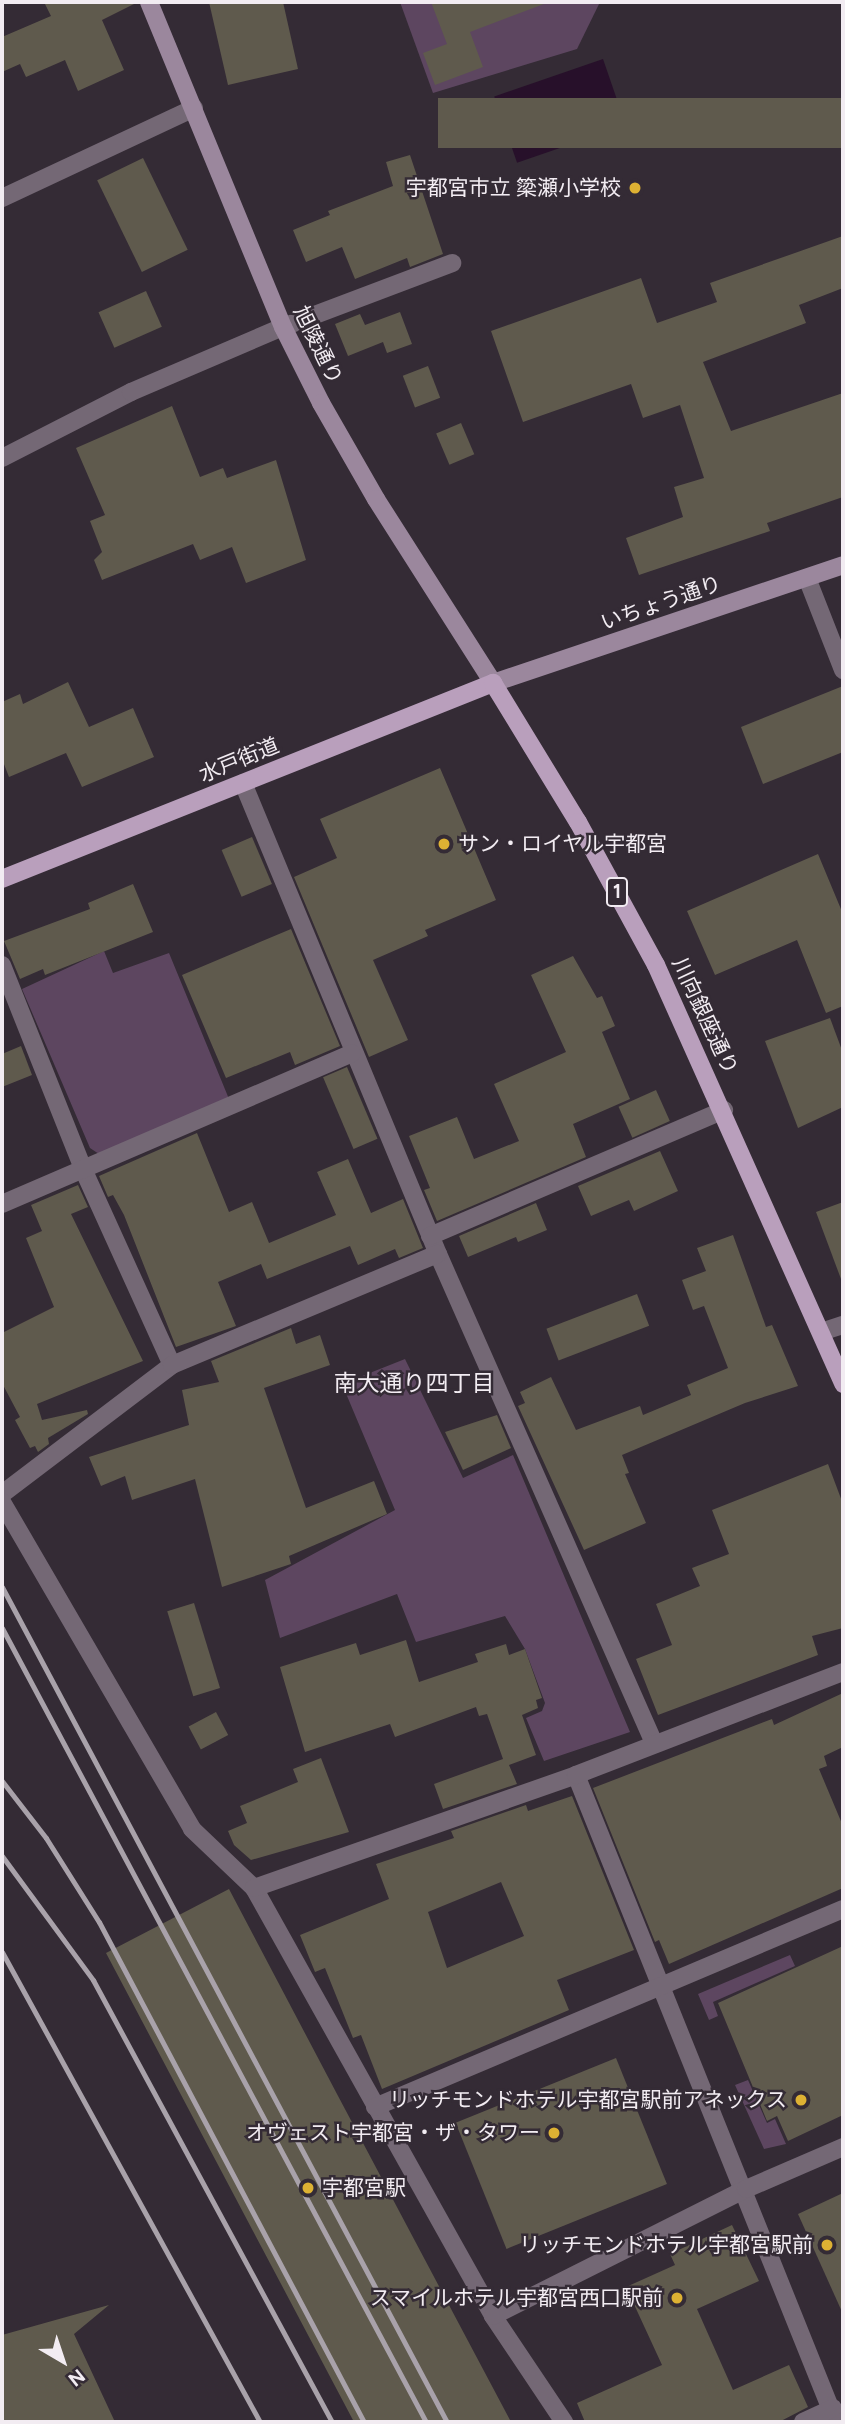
<!DOCTYPE html>
<meta charset="utf-8">
<style>
body{margin:0}
#map{position:relative;width:845px;height:2424px;overflow:hidden;background:#342b35;font-family:Figtree,"Noto Sans JP",sans-serif}
div>[style]{position:absolute}
.green>*{inset:0;background:#5d4660}
.water>*{inset:0;background:#27102a;transform-origin:0 0}
.building>*{inset:0;background:#5f5a4d;transform-origin:0 0}
.street>*{height:18px;margin:-9px;padding:0 9px;transform-origin:9px;border-radius:9px;background:#746875}
.secondary>*{height:18px;margin:-9px;padding:0 9px;transform-origin:9px;border-radius:9px;background:#9b879d}
.primary>*{height:18px;margin:-9px;padding:0 9px;transform-origin:9px;border-radius:9px;background:#b99fbc}
.rail>*{height:5px;margin:-2.5px;padding:0 2.5px;transform-origin:2.5px;border-radius:2.5px;background:#a9a2aa}
.dots>*{width:19px;height:19px;translate:-50% -50%;box-sizing:border-box;border:4px solid #342b35;border-radius:50%}
span{translate:-50% -50%;white-space:nowrap;text-align:center;line-height:1.15;-webkit-text-stroke:5px #342b35;paint-order:stroke}
.shield-label span{padding:2px 5px;background:#342b35;border:2px solid;border-radius:5px;-webkit-text-stroke-width:0}
.shield-label{font-size:19px;color:#f2ecf2;font-weight:700}
.poi-label{font-size:21px;color:#f2ecf2}
.right{translate:-100% -50%;text-align:right}
.left{translate:0 -50%;text-align:left}
.street-label{font-size:21px;color:#f2ecf2}
.neighbourhood-label{font-size:23px;color:#f2ecf2}
.frame{position:absolute;inset:0;border:4px solid #f2ecf2;pointer-events:none}
.north{position:absolute;left:28px;top:2326px;width:70px;height:70px;-webkit-text-stroke:5px #342b35;paint-order:stroke;rotate:141deg;font-size:19px;font-weight:700;line-height:28px;text-align:center;color:#f2ecf2}
.north::after{content:'';display:block;margin:auto;width:24px;height:32px;background:#f2ecf2;clip-path:polygon(50% 0,100% 100%,50% 72%,0 100%)}
</style>
<div id="map">
<div class="green">
<div style="clip-path:polygon(400px 2px,600px 2px,577px 49px,433px 93px)"></div>
<div style="clip-path:polygon(104px 951px,113px 973px,169px 953px,229px 1099px,99px 1154px,90px 1148px,22px 989px)"></div>
<div style="clip-path:polygon(405px 1359px,463px 1478px,513px 1455px,630px 1732px,544px 1761px,526px 1718px,542px 1711px,545px 1703px,525px 1649px,505px 1616px,416px 1642px,397px 1594px,280px 1638px,265px 1580px,395px 1510px,342px 1384px)"></div>
<div style="clip-path:polygon(790px 1955px,795px 1966px,713px 2002px,718px 2016px,709px 2020px,698px 1994px)"></div>
<div style="clip-path:polygon(748px 2080px,767px 2123px,775px 2119px,786px 2144px,764px 2149px,735px 2085px)"></div>
</div>
<div class="water">
<div style="left:603px;top:59px;width:70px;height:115px;rotate:71deg"></div>
</div>
<div class="building">
<div style="clip-path:polygon(44px 2px,138px 2px,102px 20px,124px 70px,78px 91px,65px 60px,26px 77px,20px 64px,2px 72px,2px 37px,51px 16px)"></div>
<div style="clip-path:polygon(209px 2px,283px 2px,298px 69px,228px 85px)"></div>
<div style="clip-path:polygon(431px 2px,543px 2px,544px 4px,470px 32px,483px 67px,435px 85px,423px 53px,447px 44px)"></div>
<div style="left:843px;top:98px;width:50px;height:405px;rotate:90deg"></div>
<div style="clip-path:polygon(410px 155px,443px 254px,410px 267px,407px 258px,355px 279px,342px 247px,306px 262px,293px 230px,330px 215px,328px 211px,393px 186px,386px 162px)"></div>
<div style="left:143px;top:158px;width:102px;height:51px;rotate:64deg"></div>
<div style="clip-path:polygon(843px 236px,843px 288px,799px 305px,806px 323px,703px 362px,731px 431px,843px 393px,843px 497px,767px 523px,770px 531px,639px 575px,626px 538px,683px 517px,674px 487px,704px 478px,680px 405px,643px 418px,631px 384px,523px 422px,491px 331px,641px 278px,657px 323px,717px 302px,710px 283px)"></div>
<div style="left:146px;top:291px;width:39px;height:52px;rotate:66deg"></div>
<div style="clip-path:polygon(400px 312px,412px 344px,387px 353px,383px 342px,348px 356px,335px 324px,360px 314px,365px 325px)"></div>
<div style="left:428px;top:366px;width:34px;height:27px;rotate:69deg"></div>
<div style="clip-path:polygon(172px 406px,200px 477px,223px 468px,227px 478px,276px 460px,306px 560px,246px 583px,232px 547px,200px 560px,193px 544px,102px 580px,94px 560px,102px 552px,90px 521px,105px 515px,76px 448px)"></div>
<div style="left:461px;top:423px;width:34px;height:27px;rotate:67deg"></div>
<div style="clip-path:polygon(68px 682px,89px 727px,133px 708px,154px 757px,82px 787px,66px 753px,9px 777px,2px 759px,2px 702px,20px 694px,23px 704px)"></div>
<div style="clip-path:polygon(843px 686px,843px 752px,763px 784px,741px 727px)"></div>
<div style="clip-path:polygon(440px 768px,496px 900px,425px 930px,428px 936px,373px 960px,408px 1040px,369px 1057px,294px 877px,337px 858px,320px 819px)"></div>
<div style="left:252px;top:837px;width:51px;height:33px;rotate:67deg"></div>
<div style="clip-path:polygon(818px 854px,843px 914px,843px 1006px,826px 1013px,797px 940px,715px 975px,687px 911px)"></div>
<div style="clip-path:polygon(133px 884px,153px 932px,45px 975px,43px 969px,20px 979px,4px 941px,90px 909px,88px 903px)"></div>
<div style="clip-path:polygon(291px 929px,340px 1046px,295px 1065px,290px 1052px,226px 1078px,182px 975px)"></div>
<div style="clip-path:polygon(573px 956px,597px 998px,602px 996px,615px 1026px,602px 1032px,630px 1099px,573px 1124px,586px 1157px,437px 1221px,424px 1190px,430px 1188px,409px 1136px,457px 1117px,474px 1159px,519px 1141px,494px 1084px,566px 1052px,531px 975px)"></div>
<div style="clip-path:polygon(830px 1018px,843px 1053px,843px 1107px,798px 1128px,765px 1041px)"></div>
<div style="clip-path:polygon(21px 1046px,32px 1075px,2px 1087px,2px 1054px)"></div>
<div style="left:347px;top:1067px;width:78px;height:26px;rotate:67deg"></div>
<div style="left:656px;top:1090px;width:34px;height:41px;rotate:66deg"></div>
<div style="clip-path:polygon(197px 1133px,229px 1212px,252px 1202px,269px 1243px,336px 1215px,317px 1172px,348px 1159px,371px 1213px,403px 1199px,423px 1248px,399px 1258px,395px 1249px,358px 1265px,350px 1246px,267px 1279px,261px 1264px,218px 1282px,236px 1326px,176px 1347px,124px 1215px,113px 1195px,108px 1197px,99px 1176px)"></div>
<div style="clip-path:polygon(660px 1151px,678px 1191px,634px 1211px,629px 1200px,591px 1216px,578px 1186px)"></div>
<div style="clip-path:polygon(78px 1185px,88px 1207px,71px 1214px,143px 1361px,37px 1404px,42px 1420px,87px 1410px,88px 1414px,48px 1438px,49px 1444px,38px 1452px,35px 1446px,30px 1448px,15px 1420px,20px 1417px,2px 1383px,2px 1333px,54px 1307px,26px 1238px,42px 1231px,31px 1205px)"></div>
<div style="clip-path:polygon(843px 1202px,843px 1278px,841px 1279px,816px 1212px)"></div>
<div style="clip-path:polygon(536px 1203px,547px 1230px,518px 1242px,516px 1237px,468px 1257px,459px 1236px)"></div>
<div style="clip-path:polygon(733px 1235px,766px 1327px,772px 1325px,798px 1386px,745px 1403px,622px 1455px,629px 1473px,625px 1474px,646px 1523px,584px 1550px,518px 1406px,525px 1403px,520px 1392px,551px 1377px,576px 1430px,640px 1406px,643px 1415px,691px 1395px,687px 1385px,728px 1368px,704px 1306px,693px 1310px,682px 1280px,706px 1271px,697px 1248px)"></div>
<div style="left:637px;top:1294px;width:34px;height:97px;rotate:69deg"></div>
<div style="clip-path:polygon(291px 1328px,296px 1344px,320px 1335px,330px 1365px,264px 1388px,306px 1508px,374px 1481px,387px 1514px,289px 1556px,291px 1564px,222px 1587px,195px 1479px,132px 1500px,125px 1476px,101px 1486px,89px 1457px,189px 1425px,182px 1390px,219px 1382px,211px 1361px)"></div>
<div style="clip-path:polygon(497px 1415px,511px 1448px,463px 1470px,445px 1432px)"></div>
<div style="clip-path:polygon(828px 1464px,843px 1504px,843px 1628px,812px 1636px,818px 1655px,658px 1715px,636px 1659px,672px 1645px,656px 1604px,700px 1586px,692px 1568px,729px 1554px,712px 1510px)"></div>
<div style="left:194px;top:1603px;width:89px;height:28px;rotate:73deg"></div>
<div style="clip-path:polygon(406px 1640px,419px 1682px,478px 1662px,475px 1654px,506px 1644px,509px 1655px,525px 1649px,542px 1698px,536px 1700px,538px 1708px,522px 1715px,536px 1755px,509px 1765px,517px 1784px,443px 1809px,434px 1784px,503px 1759px,487px 1714px,479px 1716px,476px 1707px,395px 1737px,390px 1724px,305px 1752px,280px 1667px,356px 1643px,360px 1655px)"></div>
<div style="clip-path:polygon(843px 1693px,843px 1747px,824px 1756px,827px 1766px,819px 1769px,843px 1826px,843px 1888px,669px 1964px,659px 1940px,655px 1942px,593px 1788px,772px 1719px,774px 1725px)"></div>
<div style="left:216px;top:1712px;width:26px;height:31px;rotate:62deg"></div>
<div style="clip-path:polygon(321px 1758px,349px 1832px,251px 1860px,234px 1845px,228px 1831px,247px 1823px,240px 1806px,298px 1782px,293px 1769px)"></div>
<div style="clip-path:polygon(evenodd,572px 1796px,634px 1950px,557px 1980px,569px 2010px,382px 2089px,361px 2035px,353px 2038px,325px 1968px,315px 1972px,300px 1935px,389px 1899px,376px 1864px,454px 1838px,451px 1831px,526px 1805px,528px 1811px,572px 1796px,501px 1882px,524px 1936px,447px 1968px,428px 1912px,501px 1882px)"></div>
<div style="clip-path:polygon(229px 1889px,337px 2094px,511px 2422px,354px 2422px,106px 1953px)"></div>
<div style="clip-path:polygon(843px 1946px,843px 2115px,788px 2141px,777px 2116px,767px 2121px,718px 2003px)"></div>
<div style="left:616px;top:2058px;width:136px;height:173px;rotate:68deg"></div>
<div style="clip-path:polygon(843px 2193px,843px 2314px,798px 2214px)"></div>
<div style="clip-path:polygon(732px 2225px,759px 2281px,697px 2309px,733px 2390px,789px 2365px,808px 2407px,779px 2422px,585px 2422px,577px 2403px,662px 2365px,626px 2287px,675px 2265px,670px 2254px)"></div>
<div style="clip-path:polygon(109px 2305px,74px 2334px,115px 2422px,2px 2422px,2px 2335px)"></div>
</div>
<div class="street">
<div style="left:2px;top:198px;width:212px;rotate:-25.1deg"></div>
<div style="left:2px;top:458px;width:145px;rotate:-27.1deg"></div>
<div style="left:131px;top:392px;width:165px;rotate:-23.2deg"></div>
<div style="left:283px;top:327px;width:181px;rotate:-20.7deg"></div>
<div style="left:807px;top:578px;width:99px;rotate:68.6deg"></div>
<div style="left:243px;top:783px;width:510px;rotate:67.51deg"></div>
<div style="left:438px;top:1254px;width:535px;rotate:66.17deg"></div>
<div style="left:2px;top:965px;width:219px;rotate:68.3deg"></div>
<div style="left:83px;top:1169px;width:215px;rotate:65.6deg"></div>
<div style="left:2px;top:1204px;width:381px;rotate:-23.3deg"></div>
<div style="left:430px;top:1236px;width:320px;rotate:-23.2deg"></div>
<div style="left:821px;top:1332px;width:23px;rotate:-18deg"></div>
<div style="left:2px;top:1494px;width:213px;rotate:-37.2deg"></div>
<div style="left:172px;top:1365px;width:288px;rotate:-22.7deg"></div>
<div style="left:2px;top:1502px;width:378px;rotate:59.8deg"></div>
<div style="left:192px;top:1829px;width:86px;rotate:43.6deg"></div>
<div style="left:254px;top:1888px;width:490px;rotate:60.8deg"></div>
<div style="left:493px;top:2316px;width:128px;rotate:56.2deg"></div>
<div style="left:576px;top:1775px;width:697px;rotate:68.11deg"></div>
<div style="left:254px;top:1888px;width:341px;rotate:-19.3deg"></div>
<div style="left:576px;top:1775px;width:286px;rotate:-21.1deg"></div>
<div style="left:375px;top:2107px;width:508px;rotate:-22.93deg"></div>
<div style="left:493px;top:2316px;width:283px;rotate:-26.7deg"></div>
<div style="left:746px;top:2189px;width:106px;rotate:-23.4deg"></div>
<div style="left:803px;top:2422px;width:33px;rotate:-25deg"></div>
</div>
<div class="secondary">
<div style="left:149px;top:2px;width:352px;rotate:67.6deg"></div>
<div style="left:283px;top:327px;width:85px;rotate:63.4deg"></div>
<div style="left:321px;top:403px;width:111px;rotate:60.2deg"></div>
<div style="left:376px;top:499px;width:218px;rotate:57.5deg"></div>
<div style="left:493px;top:683px;width:369px;rotate:-18.6deg"></div>
</div>
<div class="primary">
<div style="left:2px;top:879px;width:529px;rotate:-21.76deg"></div>
<div style="left:493px;top:683px;width:163px;rotate:58.6deg"></div>
<div style="left:578px;top:822px;width:163px;rotate:61.4deg"></div>
<div style="left:656px;top:965px;width:459px;rotate:65.9deg"></div>
</div>
<div class="rail">
<div style="left:2px;top:1587px;width:946px;rotate:61.95deg"></div>
<div style="left:2px;top:1628px;width:900px;rotate:61.9deg"></div>
<div style="left:2px;top:1781px;width:72px;rotate:52.3deg"></div>
<div style="left:46px;top:1838px;width:99px;rotate:57.8deg"></div>
<div style="left:99px;top:1922px;width:566px;rotate:62.08deg"></div>
<div style="left:2px;top:1856px;width:154px;rotate:53.7deg"></div>
<div style="left:93px;top:1980px;width:502px;rotate:61.6deg"></div>
<div style="left:2px;top:1952px;width:536px;rotate:61.24deg"></div>
</div>
<div class="dots">
<div style="left:635px;top:188px;background:#ddb133"></div>
<div style="left:444px;top:844px;background:#ddb133"></div>
<div style="left:801px;top:2100px;background:#ddb133"></div>
<div style="left:554px;top:2133px;background:#ddb133"></div>
<div style="left:308px;top:2188px;background:#ddb133"></div>
<div style="left:827px;top:2245px;background:#ddb133"></div>
<div style="left:677px;top:2298px;background:#ddb133"></div>
</div>
<div class="shield-label">
<span style="left:617px;top:892px">1</span>
</div>
<div class="poi-label">
<span class="right" style="left:621px;top:188px">宇都宮市立 簗瀬小学校</span>
<span class="left" style="left:458px;top:844px">サン・ロイヤル宇都宮</span>
<span class="right" style="left:787px;top:2100px">リッチモンドホテル宇都宮駅前アネックス</span>
<span class="right" style="left:540px;top:2133px">オヴェスト宇都宮・ザ・タワー</span>
<span class="left" style="left:322px;top:2188px">宇都宮駅</span>
<span class="right" style="left:813px;top:2245px">リッチモンドホテル宇都宮駅前</span>
<span class="right" style="left:663px;top:2298px">スマイルホテル宇都宮西口駅前</span>
</div>
<div class="street-label">
<span style="left:318px;top:345px;rotate:64deg">旭陵通り</span>
<span style="left:661px;top:603px;rotate:-19deg">いちょう通り</span>
<span style="left:239px;top:760px;rotate:-22deg">水戸街道</span>
<span style="left:705px;top:1016px;rotate:65deg">川向銀座通り</span>
</div>
<div class="neighbourhood-label">
<span style="left:414px;top:1383px">南大通り四丁目</span>
</div>
<div class="frame"></div>
<div class="north">N</div>
</div>
